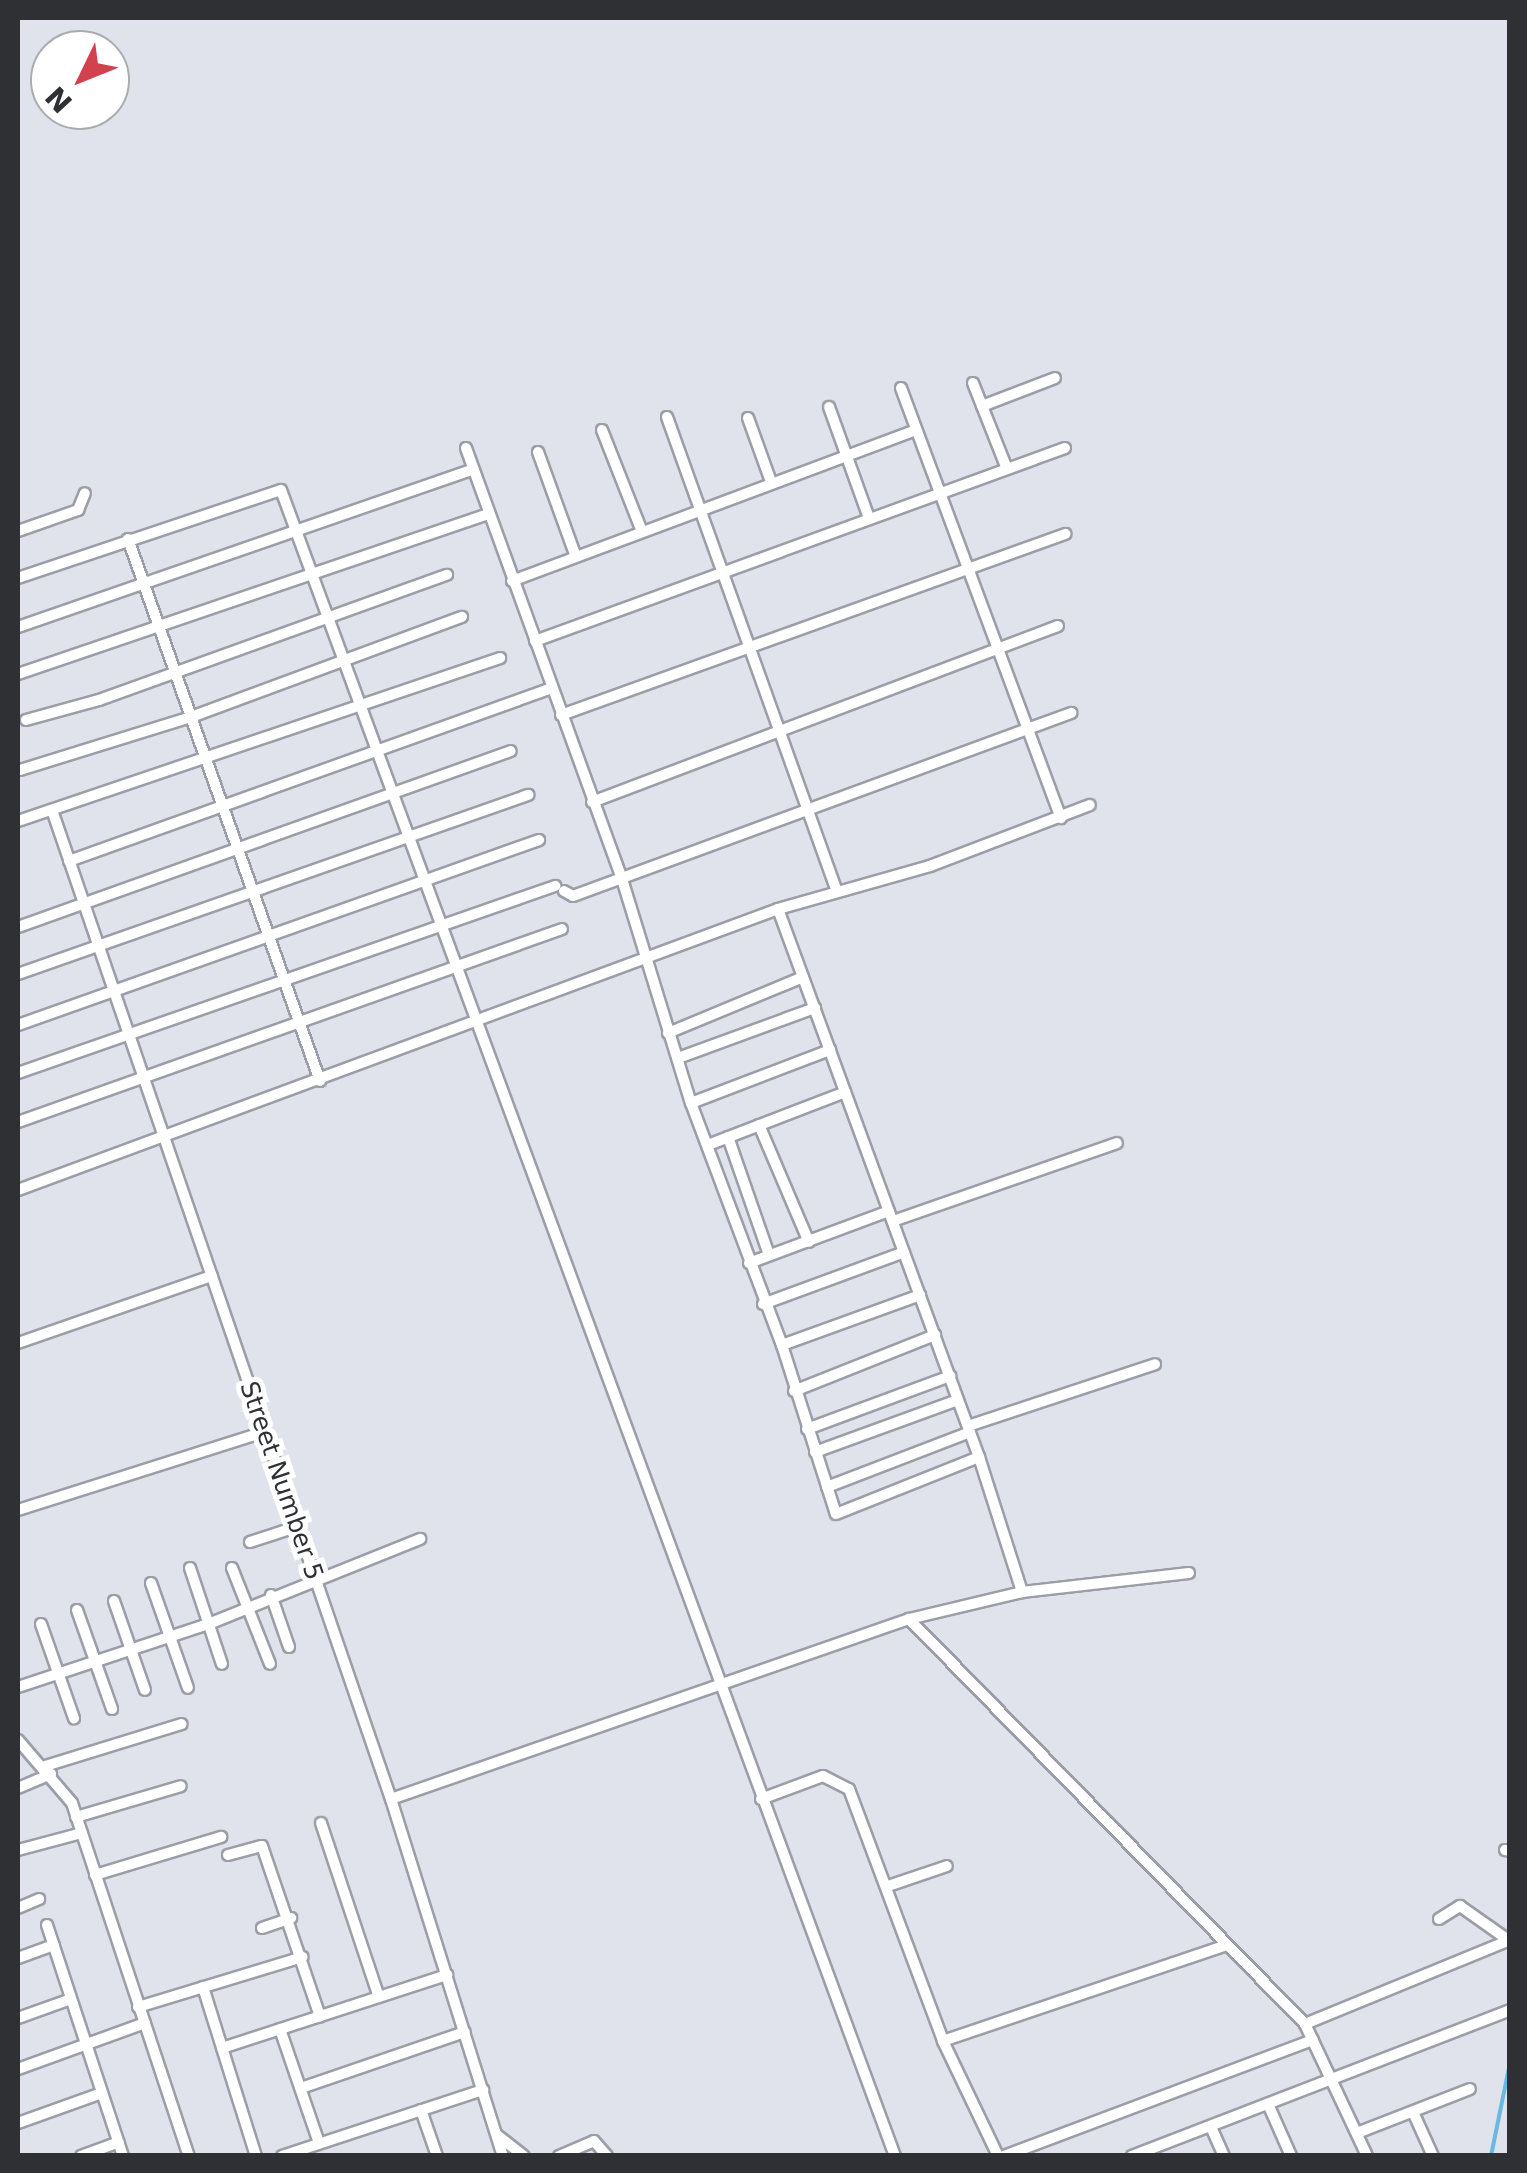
<!DOCTYPE html>
<style>
body{margin:0}
#map{position:relative;width:1527px;height:2173px;overflow:hidden;background:#e1e3ec;font-family:"DejaVu Sans",sans-serif}
div>[style]{position:absolute}
.stream>*{height:4px;margin:-2px;padding:0 2px;transform-origin:2px;border-radius:2px;background:#69b9e1}
.roads{filter:drop-shadow(2px 0 #9c9ea7) drop-shadow(-2px 0 #9c9ea7) drop-shadow(0 2px #9c9ea7) drop-shadow(0 -2px #9c9ea7)}
.minor>*{height:10px;margin:-5px;padding:0 5px;transform-origin:5px;border-radius:5px;background:#fff}
span{translate:-50% -50%;white-space:nowrap;text-align:center;line-height:1.15;-webkit-text-stroke:10px #fff;paint-order:stroke}
.street-label{font-size:25px;color:#2f3034}
.frame{position:absolute;inset:0;border:20px solid #2f3034;pointer-events:none}
.north{position:absolute;left:30px;top:30px;width:100px;height:100px;box-sizing:border-box;background:#fff;border:2px solid #acacae;border-radius:50%;rotate:227deg;font-size:28px;font-weight:700;line-height:40px;text-align:center;color:#2f3034}
.north::after{content:'';display:block;margin:auto;width:35px;height:45px;background:#d1414e;clip-path:polygon(50% 0,100% 100%,50% 72%,0 100%)}
</style>
<div id="map">
<div class="stream">
<div style="left:1491px;top:2156px;width:95px;rotate:-78.5deg"></div>
</div>
<div class="roads">
<div class="minor">
<div style="left:973px;top:383px;width:92px;rotate:68.4deg"></div>
<div style="left:901px;top:388px;width:459px;rotate:69.6deg"></div>
<div style="left:982px;top:406px;width:78px;rotate:-21deg"></div>
<div style="left:829px;top:407px;width:118px;rotate:70.2deg"></div>
<div style="left:667px;top:417px;width:501px;rotate:70.3deg"></div>
<div style="left:748px;top:418px;width:65px;rotate:70.2deg"></div>
<div style="left:602px;top:430px;width:106px;rotate:68.5deg"></div>
<div style="left:466px;top:448px;width:458px;rotate:70.1deg"></div>
<div style="left:622px;top:879px;width:234px;rotate:72.9deg"></div>
<div style="left:691px;top:1103px;width:259px;rotate:69.4deg"></div>
<div style="left:782px;top:1345px;width:177px;rotate:72.3deg"></div>
<div style="left:836px;top:1514px;width:154px;rotate:-21.7deg"></div>
<div style="left:538px;top:452px;width:109px;rotate:70.1deg"></div>
<div style="left:18px;top:531px;width:64px;rotate:-19.3deg"></div>
<div style="left:78px;top:510px;width:18px;rotate:-68deg"></div>
<div style="left:128px;top:539px;width:575px;rotate:70.49deg"></div>
<div style="left:18px;top:578px;width:277px;rotate:-18.5deg"></div>
<div style="left:281px;top:490px;width:1776px;rotate:69.77deg"></div>
<div style="left:512px;top:581px;width:431px;rotate:-20.5deg"></div>
<div style="left:18px;top:627px;width:482px;rotate:-19.1deg"></div>
<div style="left:535px;top:641px;width:564px;rotate:-20.01deg"></div>
<div style="left:18px;top:674px;width:496px;rotate:-18.8deg"></div>
<div style="left:561px;top:715px;width:536px;rotate:-19.75deg"></div>
<div style="left:26px;top:720px;width:76px;rotate:-15.3deg"></div>
<div style="left:99px;top:700px;width:370px;rotate:-19.8deg"></div>
<div style="left:20px;top:770px;width:179px;rotate:-17.2deg"></div>
<div style="left:191px;top:717px;width:289px;rotate:-20.3deg"></div>
<div style="left:592px;top:802px;width:498px;rotate:-20.7deg"></div>
<div style="left:52px;top:810px;width:1045px;rotate:71.08deg"></div>
<div style="left:391px;top:1799px;width:374px;rotate:72.6deg"></div>
<div style="left:18px;top:821px;width:509px;rotate:-18.68deg"></div>
<div style="left:69px;top:861px;width:510px;rotate:-19.71deg"></div>
<div style="left:564px;top:891px;width:10px;rotate:29deg"></div>
<div style="left:573px;top:896px;width:531px;rotate:-20.18deg"></div>
<div style="left:778px;top:909px;width:584px;rotate:69.86deg"></div>
<div style="left:979px;top:1457px;width:142px;rotate:72.3deg"></div>
<div style="left:18px;top:927px;width:523px;rotate:-19.65deg"></div>
<div style="left:18px;top:974px;width:541px;rotate:-19.34deg"></div>
<div style="left:18px;top:1025px;width:553px;rotate:-19.55deg"></div>
<div style="left:668px;top:1033px;width:146px;rotate:-22.5deg"></div>
<div style="left:678px;top:1058px;width:146px;rotate:-20.1deg"></div>
<div style="left:18px;top:1073px;width:569px;rotate:-19.2deg"></div>
<div style="left:691px;top:1103px;width:149px;rotate:-20.9deg"></div>
<div style="left:18px;top:1122px;width:577px;rotate:-19.53deg"></div>
<div style="left:759px;top:1125px;width:127px;rotate:66.9deg"></div>
<div style="left:728px;top:1137px;width:125px;rotate:70.8deg"></div>
<div style="left:708px;top:1145px;width:147px;rotate:-21.1deg"></div>
<div style="left:18px;top:1190px;width:810px;rotate:-20.29deg"></div>
<div style="left:778px;top:909px;width:158px;rotate:-15.8deg"></div>
<div style="left:930px;top:866px;width:171px;rotate:-20.9deg"></div>
<div style="left:893px;top:1221px;width:237px;rotate:-19.2deg"></div>
<div style="left:749px;top:1263px;width:149px;rotate:-20.4deg"></div>
<div style="left:763px;top:1304px;width:150px;rotate:-20.2deg"></div>
<div style="left:18px;top:1343px;width:205px;rotate:-19.1deg"></div>
<div style="left:782px;top:1345px;width:147px;rotate:-19.9deg"></div>
<div style="left:794px;top:1391px;width:152px;rotate:-21.7deg"></div>
<div style="left:968px;top:1426px;width:197px;rotate:-18.3deg"></div>
<div style="left:807px;top:1429px;width:153px;rotate:-20.3deg"></div>
<div style="left:815px;top:1452px;width:152px;rotate:-20deg"></div>
<div style="left:827px;top:1487px;width:153px;rotate:-21deg"></div>
<div style="left:18px;top:1510px;width:258px;rotate:-17.6deg"></div>
<div style="left:250px;top:1542px;width:48px;rotate:-18.1deg"></div>
<div style="left:190px;top:1568px;width:101px;rotate:71.6deg"></div>
<div style="left:232px;top:1568px;width:103px;rotate:68.4deg"></div>
<div style="left:151px;top:1583px;width:111px;rotate:70.6deg"></div>
<div style="left:271px;top:1595px;width:55px;rotate:70.9deg"></div>
<div style="left:114px;top:1601px;width:94px;rotate:70.8deg"></div>
<div style="left:77px;top:1610px;width:105px;rotate:70.5deg"></div>
<div style="left:909px;top:1619px;width:566px;rotate:45.64deg"></div>
<div style="left:1305px;top:2024px;width:146px;rotate:64.8deg"></div>
<div style="left:41px;top:1624px;width:100px;rotate:70.7deg"></div>
<div style="left:18px;top:1687px;width:198px;rotate:-18.3deg"></div>
<div style="left:206px;top:1625px;width:231px;rotate:-21.9deg"></div>
<div style="left:18px;top:1740px;width:83px;rotate:49.4deg"></div>
<div style="left:72px;top:1803px;width:372px;rotate:71.7deg"></div>
<div style="left:42px;top:1767px;width:146px;rotate:-17.1deg"></div>
<div style="left:18px;top:1788px;width:36px;rotate:-23deg"></div>
<div style="left:391px;top:1799px;width:548px;rotate:-19.16deg"></div>
<div style="left:909px;top:1619px;width:116px;rotate:-13.4deg"></div>
<div style="left:1022px;top:1592px;width:168px;rotate:-6.5deg"></div>
<div style="left:761px;top:1799px;width:66px;rotate:-20.4deg"></div>
<div style="left:823px;top:1776px;width:29px;rotate:27deg"></div>
<div style="left:849px;top:1789px;width:269px;rotate:69.5deg"></div>
<div style="left:943px;top:2041px;width:127px;rotate:64.4deg"></div>
<div style="left:76px;top:1817px;width:109px;rotate:-16.4deg"></div>
<div style="left:321px;top:1823px;width:183px;rotate:71.6deg"></div>
<div style="left:18px;top:1850px;width:66px;rotate:-14.9deg"></div>
<div style="left:1505px;top:1850px;width:5px;rotate:11deg"></div>
<div style="left:228px;top:1855px;width:35px;rotate:-15deg"></div>
<div style="left:262px;top:1846px;width:180px;rotate:71.2deg"></div>
<div style="left:95px;top:1875px;width:132px;rotate:-16.8deg"></div>
<div style="left:888px;top:1886px;width:62px;rotate:-18.7deg"></div>
<div style="left:18px;top:1908px;width:23px;rotate:-23deg"></div>
<div style="left:1439px;top:1919px;width:25px;rotate:-32deg"></div>
<div style="left:1460px;top:1906px;width:54px;rotate:35.2deg"></div>
<div style="left:47px;top:1925px;width:243px;rotate:71.8deg"></div>
<div style="left:262px;top:1928px;width:31px;rotate:-19deg"></div>
<div style="left:18px;top:1958px;width:38px;rotate:-20deg"></div>
<div style="left:203px;top:1987px;width:177px;rotate:72.6deg"></div>
<div style="left:138px;top:2007px;width:172px;rotate:-16.9deg"></div>
<div style="left:18px;top:2018px;width:56px;rotate:-19.7deg"></div>
<div style="left:1305px;top:2024px;width:222px;rotate:-22.3deg"></div>
<div style="left:280px;top:2029px;width:120px;rotate:71.1deg"></div>
<div style="left:943px;top:2041px;width:297px;rotate:-18.7deg"></div>
<div style="left:222px;top:2048px;width:237px;rotate:-18deg"></div>
<div style="left:18px;top:2069px;width:135px;rotate:-19.9deg"></div>
<div style="left:301px;top:2088px;width:173px;rotate:-18.9deg"></div>
<div style="left:1268px;top:2104px;width:57px;rotate:66.1deg"></div>
<div style="left:421px;top:2110px;width:49px;rotate:70.8deg"></div>
<div style="left:1413px;top:2112px;width:48px;rotate:65.6deg"></div>
<div style="left:18px;top:2123px;width:89px;rotate:-19.7deg"></div>
<div style="left:1211px;top:2127px;width:32px;rotate:66deg"></div>
<div style="left:1357px;top:2133px;width:121px;rotate:-21.3deg"></div>
<div style="left:497px;top:2135px;width:34px;rotate:38deg"></div>
<div style="left:81px;top:2156px;width:40px;rotate:-20.2deg"></div>
<div style="left:282px;top:2156px;width:212px;rotate:-18.2deg"></div>
<div style="left:559px;top:2156px;width:38px;rotate:-23deg"></div>
<div style="left:594px;top:2141px;width:20px;rotate:49deg"></div>
<div style="left:1004px;top:2156px;width:330px;rotate:-20.6deg"></div>
<div style="left:1132px;top:2156px;width:405px;rotate:-21.1deg"></div>
</div>
</div>
<div class="street-label">
<span style="left:281px;top:1481px;rotate:71deg">Street Number 5</span>
</div>
<div class="frame"></div>
<div class="north">N</div>
</div>
